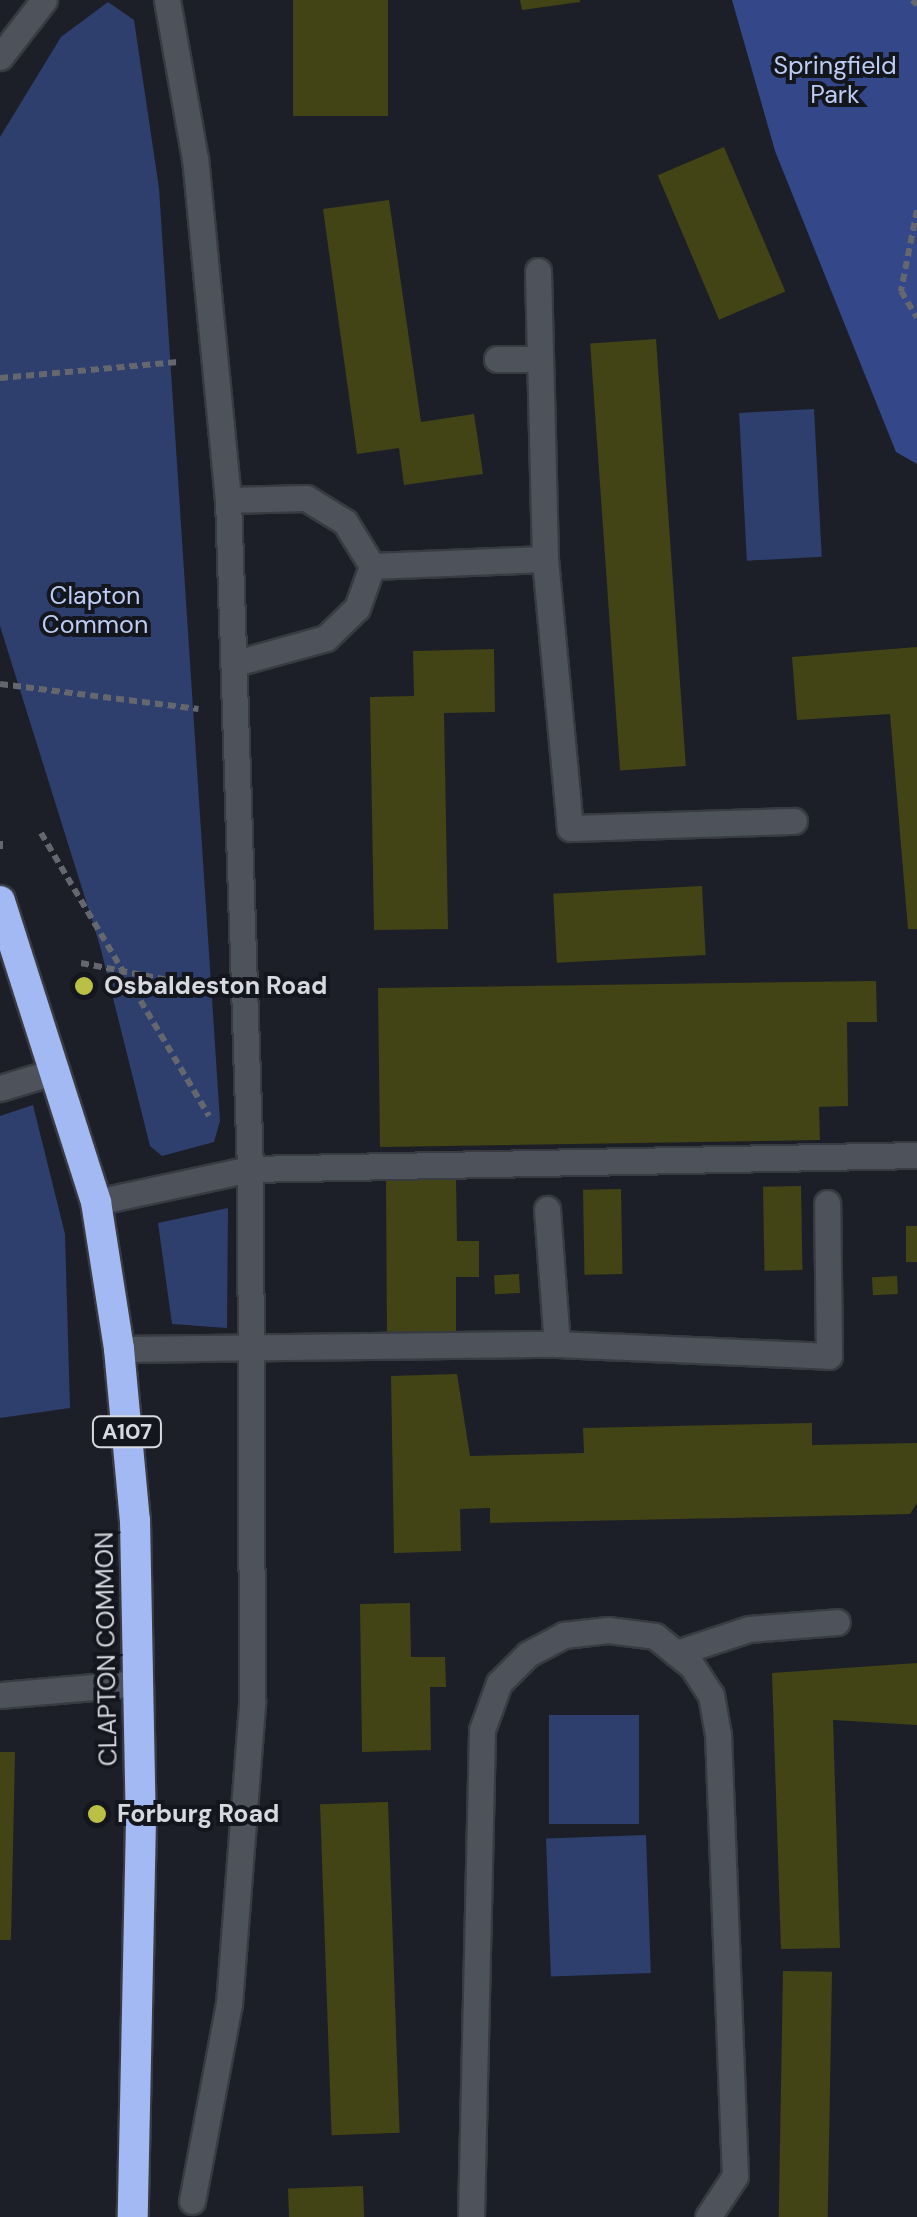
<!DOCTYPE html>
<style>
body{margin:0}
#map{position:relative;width:917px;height:2217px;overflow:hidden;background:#1c1f27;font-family:"DM Sans",sans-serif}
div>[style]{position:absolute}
.green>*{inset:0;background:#2e3e6d;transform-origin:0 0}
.forest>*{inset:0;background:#334789}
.building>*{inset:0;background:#424415;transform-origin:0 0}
.path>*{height:6px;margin-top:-3px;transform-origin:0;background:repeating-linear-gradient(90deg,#64676e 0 8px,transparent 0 13px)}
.roads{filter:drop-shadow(2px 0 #383b41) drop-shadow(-2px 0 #383b41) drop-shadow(0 2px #383b41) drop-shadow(0 -2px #383b41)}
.lane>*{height:25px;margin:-12.5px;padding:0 12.5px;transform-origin:12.5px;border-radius:12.5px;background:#4e525b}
.street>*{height:25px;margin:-12.5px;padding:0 12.5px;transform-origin:12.5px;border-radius:12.5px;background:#4e525b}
.highway>*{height:30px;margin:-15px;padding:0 15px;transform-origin:15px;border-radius:15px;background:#a3b9f3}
.dots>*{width:28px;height:28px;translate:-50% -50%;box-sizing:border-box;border:5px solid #13161d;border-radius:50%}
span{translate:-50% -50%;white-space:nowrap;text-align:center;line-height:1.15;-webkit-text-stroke:8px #13161d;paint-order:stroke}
.shield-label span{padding:2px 8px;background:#13161d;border:2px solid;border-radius:8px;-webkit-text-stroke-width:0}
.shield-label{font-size:22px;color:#d7d9de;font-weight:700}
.park-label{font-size:25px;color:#bdccf3}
.poi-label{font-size:25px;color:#d7d9de;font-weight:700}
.left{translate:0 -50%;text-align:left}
.street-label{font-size:25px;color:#d7d9de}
</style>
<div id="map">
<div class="green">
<div style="clip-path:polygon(108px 2px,134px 20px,159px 188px,220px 1121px,214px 1142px,162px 1156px,150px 1146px,100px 946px,0 626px,0 137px,61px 37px)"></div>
<div style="left:814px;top:409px;width:148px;height:75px;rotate:87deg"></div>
<div style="clip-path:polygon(33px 1105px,65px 1234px,70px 1408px,0 1418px,0 1116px)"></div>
<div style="clip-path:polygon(228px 1208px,227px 1328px,172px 1324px,158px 1223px)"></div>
<div style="left:549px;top:1715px;width:90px;height:109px"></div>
<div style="left:646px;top:1835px;width:138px;height:100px;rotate:88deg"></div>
</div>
<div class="forest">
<div style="clip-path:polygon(732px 0,917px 0,917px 464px,896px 452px,775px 151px)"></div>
</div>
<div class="building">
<div style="left:293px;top:0;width:95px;height:116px"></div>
<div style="clip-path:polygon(520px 0,580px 0,580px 2px,522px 10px)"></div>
<div style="left:724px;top:147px;width:157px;height:72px;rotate:67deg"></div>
<div style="clip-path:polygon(389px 200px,421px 422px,474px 414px,483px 474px,404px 485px,399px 448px,357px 454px,323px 209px)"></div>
<div style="left:656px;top:339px;width:428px;height:66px;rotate:86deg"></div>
<div style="clip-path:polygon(917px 647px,917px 929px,908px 929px,890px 714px,797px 720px,792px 657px)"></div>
<div style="clip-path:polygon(494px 649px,495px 712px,444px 713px,448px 929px,374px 930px,370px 697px,414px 696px,413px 651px)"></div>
<div style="left:702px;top:886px;width:69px;height:149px;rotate:87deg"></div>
<div style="clip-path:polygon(876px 981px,877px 1022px,847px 1022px,848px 1106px,819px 1107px,820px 1140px,380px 1147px,378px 988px)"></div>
<div style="clip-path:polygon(456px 1178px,457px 1241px,479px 1241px,479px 1277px,456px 1277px,456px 1336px,387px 1336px,386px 1179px)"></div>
<div style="left:801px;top:1186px;width:84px;height:38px;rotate:89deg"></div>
<div style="left:621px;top:1189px;width:85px;height:38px;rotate:89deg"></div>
<div style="left:906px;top:1226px;width:11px;height:36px"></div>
<div style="left:519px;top:1274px;width:19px;height:25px;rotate:87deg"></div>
<div style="left:897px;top:1276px;width:18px;height:25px;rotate:87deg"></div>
<div style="clip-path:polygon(457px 1374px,470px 1456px,584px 1453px,583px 1428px,812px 1423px,812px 1445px,917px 1443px,917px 1503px,910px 1514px,490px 1523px,490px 1508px,460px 1509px,461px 1551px,394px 1553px,391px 1376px)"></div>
<div style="clip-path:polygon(410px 1603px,411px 1657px,445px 1657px,446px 1687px,430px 1687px,431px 1750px,362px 1752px,360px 1604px)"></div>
<div style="clip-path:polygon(917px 1663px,917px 1725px,833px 1720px,840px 1948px,781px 1949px,772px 1673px)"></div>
<div style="clip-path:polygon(0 1752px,15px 1752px,11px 1940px,0 1940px)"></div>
<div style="left:388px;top:1802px;width:331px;height:68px;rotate:88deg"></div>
<div style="left:783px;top:1971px;width:49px;height:246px;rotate:1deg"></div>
<div style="left:363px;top:2186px;width:31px;height:75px;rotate:88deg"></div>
</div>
<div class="path">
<div style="left:912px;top:0;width:7px;rotate:45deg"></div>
<div style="left:917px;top:210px;width:83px;rotate:101.2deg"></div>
<div style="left:901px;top:291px;width:31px;rotate:59deg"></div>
<div style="left:0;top:378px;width:179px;rotate:-5.1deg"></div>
<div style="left:0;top:684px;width:200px;rotate:7.2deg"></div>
<div style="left:41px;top:833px;width:329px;rotate:59.3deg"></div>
<div style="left:0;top:841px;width:10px;rotate:90deg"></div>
<div style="left:81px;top:963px;width:130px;rotate:11.1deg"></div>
</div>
<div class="roads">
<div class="lane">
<div style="left:538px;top:271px;width:288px;rotate:88.6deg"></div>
<div style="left:497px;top:359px;width:39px"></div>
<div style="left:228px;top:500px;width:78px;rotate:-1.5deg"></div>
<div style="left:306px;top:498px;width:46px;rotate:31.6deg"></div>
<div style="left:345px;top:522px;width:52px;rotate:58.5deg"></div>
<div style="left:372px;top:566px;width:173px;rotate:-2.3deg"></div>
<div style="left:545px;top:559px;width:270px;rotate:84.7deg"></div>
<div style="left:570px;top:828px;width:224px;rotate:-1.8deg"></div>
<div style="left:236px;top:663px;width:93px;rotate:-15.5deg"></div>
<div style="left:326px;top:638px;width:43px;rotate:-44.1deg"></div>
<div style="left:357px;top:608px;width:45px;rotate:-70.3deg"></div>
<div style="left:547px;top:1209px;width:135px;rotate:85.8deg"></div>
<div style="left:119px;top:1349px;width:438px;rotate:-0.7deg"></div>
<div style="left:557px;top:1344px;width:272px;rotate:2.5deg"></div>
<div style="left:829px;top:1356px;width:153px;rotate:-90.7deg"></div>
<div style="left:676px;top:1653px;width:77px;rotate:-18.2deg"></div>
<div style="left:749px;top:1629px;width:88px;rotate:-4.5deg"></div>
<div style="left:192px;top:2201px;width:200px;rotate:-79.4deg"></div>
<div style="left:229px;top:2004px;width:303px;rotate:-85.6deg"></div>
<div style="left:252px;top:1702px;width:533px;rotate:-90.21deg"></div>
<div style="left:250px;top:1169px;width:667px;rotate:-1.2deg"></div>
<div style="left:471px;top:2217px;width:487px;rotate:-88.7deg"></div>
<div style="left:482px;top:1730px;width:50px;rotate:-70.1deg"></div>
<div style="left:499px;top:1683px;width:41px;rotate:-45deg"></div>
<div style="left:528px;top:1654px;width:41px;rotate:-27.8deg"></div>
<div style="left:564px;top:1635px;width:44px;rotate:-6.5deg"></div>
<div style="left:608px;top:1630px;width:47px;rotate:7.3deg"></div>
<div style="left:655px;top:1636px;width:48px;rotate:39deg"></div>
<div style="left:692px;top:1666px;width:35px;rotate:57deg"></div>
<div style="left:711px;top:1695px;width:40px;rotate:80deg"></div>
<div style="left:718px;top:1734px;width:442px;rotate:87.8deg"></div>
<div style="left:735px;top:2176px;width:49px;rotate:123.4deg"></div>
</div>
<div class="street">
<div style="left:0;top:57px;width:72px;rotate:-52.3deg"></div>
<div style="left:0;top:1088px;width:59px;rotate:-16.6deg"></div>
<div style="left:96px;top:1202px;width:157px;rotate:-12.1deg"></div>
<div style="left:250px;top:1169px;width:669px;rotate:-91.88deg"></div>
<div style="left:228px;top:500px;width:343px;rotate:-95.5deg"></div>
<div style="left:195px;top:159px;width:161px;rotate:-100deg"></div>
<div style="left:0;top:1695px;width:140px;rotate:-4.9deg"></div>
</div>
<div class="highway">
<div style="left:0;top:901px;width:316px;rotate:72.3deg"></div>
<div style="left:96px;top:1202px;width:149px;rotate:81.1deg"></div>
<div style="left:119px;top:1349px;width:172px;rotate:84.7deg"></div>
<div style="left:135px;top:1520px;width:300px;rotate:88.9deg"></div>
<div style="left:141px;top:1820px;width:397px;rotate:91.2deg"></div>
</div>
</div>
<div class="dots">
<div style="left:84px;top:986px;background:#bac046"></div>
<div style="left:97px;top:1814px;background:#bac046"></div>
</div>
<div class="shield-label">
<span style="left:127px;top:1432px">A107</span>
</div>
<div class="park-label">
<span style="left:835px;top:81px">Springfield<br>Park</span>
<span style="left:95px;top:611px">Clapton<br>Common</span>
</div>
<div class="poi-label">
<span class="left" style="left:104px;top:986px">Osbaldeston Road</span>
<span class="left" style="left:117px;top:1814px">Forburg Road</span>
</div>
<div class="street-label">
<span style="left:107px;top:1649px;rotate:-91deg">CLAPTON COMMON</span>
</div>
</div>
